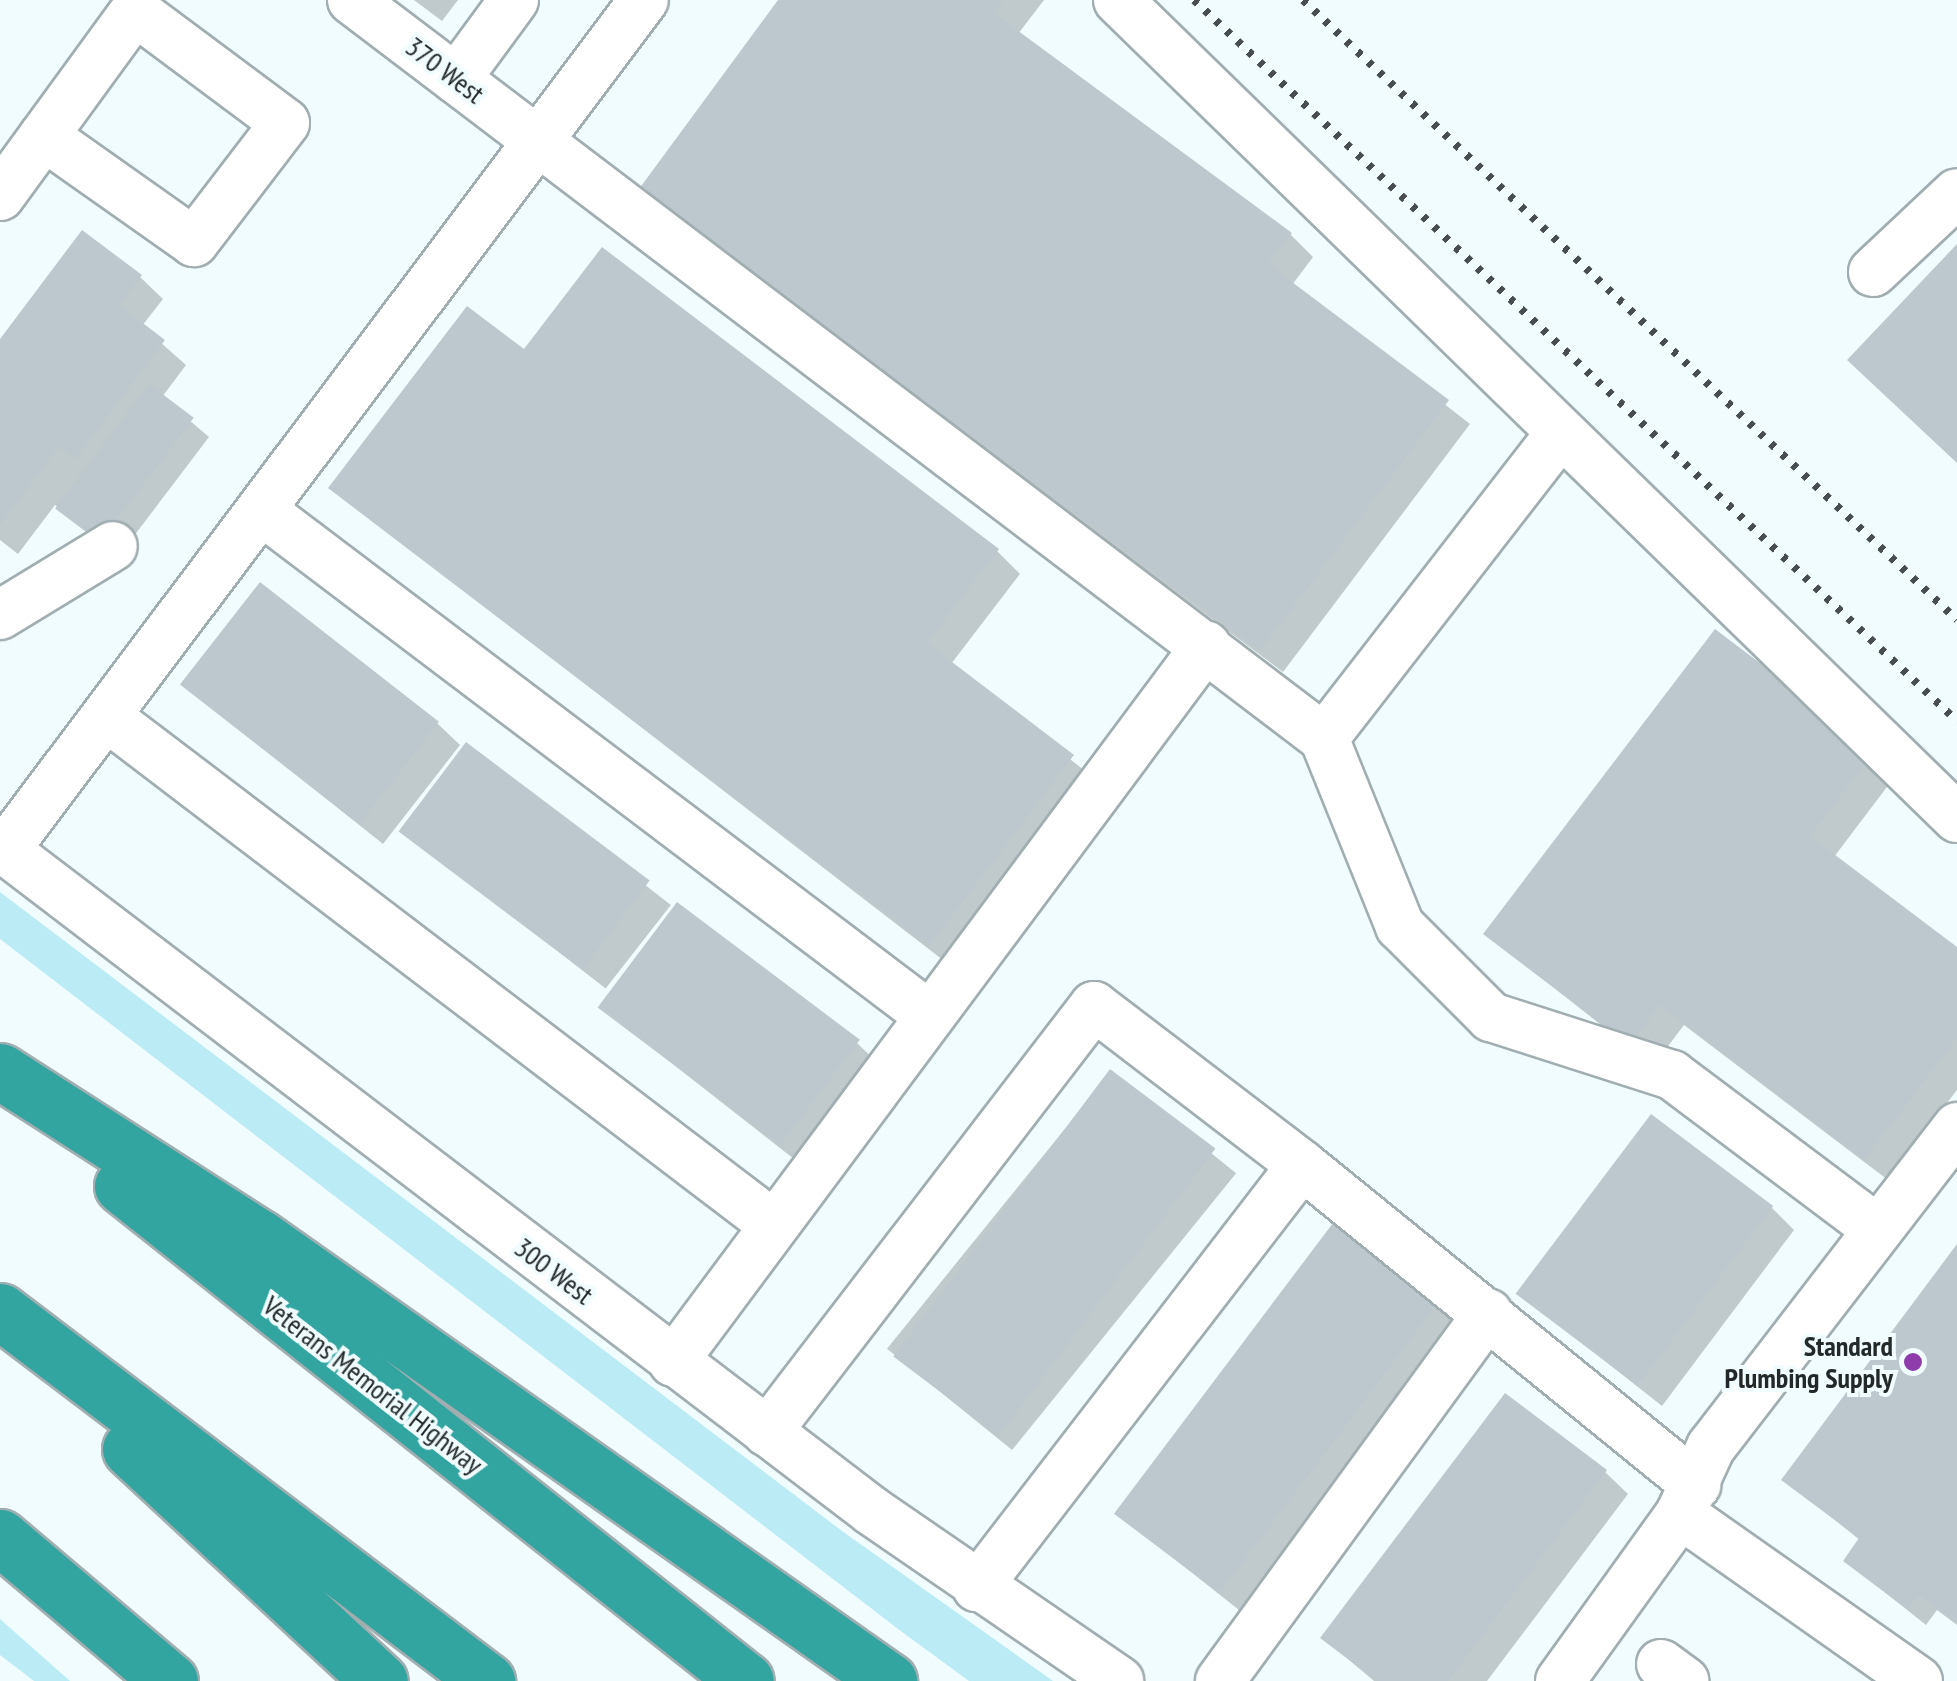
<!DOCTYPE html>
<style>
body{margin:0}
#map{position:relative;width:1957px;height:1681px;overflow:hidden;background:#f1fcfe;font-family:"PT Sans Narrow",sans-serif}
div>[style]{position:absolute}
.green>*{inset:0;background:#bbecf6}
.shadow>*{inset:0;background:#0003;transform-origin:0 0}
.building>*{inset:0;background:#bdc8ce;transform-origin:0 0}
.roads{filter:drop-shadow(2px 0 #a1aeb1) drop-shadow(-2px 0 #a1aeb1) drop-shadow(0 2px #a1aeb1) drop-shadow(0 -2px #a1aeb1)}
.minor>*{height:48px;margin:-24px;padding:0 24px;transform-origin:24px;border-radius:24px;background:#fff}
.highway>*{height:55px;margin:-27.5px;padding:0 27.5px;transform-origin:27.5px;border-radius:27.5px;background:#32a5a0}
.rail>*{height:8px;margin-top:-4px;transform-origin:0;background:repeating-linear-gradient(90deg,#484e4f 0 5px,transparent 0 15px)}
.dots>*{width:28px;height:28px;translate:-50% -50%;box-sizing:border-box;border:5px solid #f1fcfe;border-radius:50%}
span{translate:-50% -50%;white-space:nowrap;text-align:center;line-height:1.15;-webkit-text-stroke:8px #f1fcfe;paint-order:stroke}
.street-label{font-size:28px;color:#232829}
.poi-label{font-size:28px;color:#232829;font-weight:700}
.right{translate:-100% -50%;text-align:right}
</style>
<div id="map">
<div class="green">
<div style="clip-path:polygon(0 892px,842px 1531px,1053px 1681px,969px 1681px,902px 1632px,0 939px)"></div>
<div style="clip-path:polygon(0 1619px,70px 1681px,34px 1681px,0 1655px)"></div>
</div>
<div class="shadow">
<div style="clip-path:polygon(414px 0,458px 0,442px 21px)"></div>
<div style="clip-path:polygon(781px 0,1044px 0,1018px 34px,1290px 234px,1313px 257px,1292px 285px,1470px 424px,1283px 672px,664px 211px)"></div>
<div style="clip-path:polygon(140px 277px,163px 299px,142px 326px,186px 365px,162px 397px,209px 437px,118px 557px,55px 505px,18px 554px,0 540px,0 343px)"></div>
<div style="clip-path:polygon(525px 353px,997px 551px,1020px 574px,951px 664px,1095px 779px,952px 967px,331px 488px)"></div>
<div style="clip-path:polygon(1715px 632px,1896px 775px,1834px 857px,1957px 951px,1957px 1090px,1888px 1180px,1684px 1025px,1653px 1066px,1486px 934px)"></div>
<div style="clip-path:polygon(184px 685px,437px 723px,460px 745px,383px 844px)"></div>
<div style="left:466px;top:745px;width:260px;height:106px;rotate:38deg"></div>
<div style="clip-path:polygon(600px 1007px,857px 1043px,880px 1065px,803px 1166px)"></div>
<div style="left:1111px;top:1072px;width:161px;height:356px;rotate:39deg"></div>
<div style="clip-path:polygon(1771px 1207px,1794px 1230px,1662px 1406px,1520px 1294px)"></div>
<div style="clip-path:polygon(1957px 1249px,1957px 1625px,1937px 1610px,1926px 1625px,1846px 1561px,1861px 1541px,1785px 1480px)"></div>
<div style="clip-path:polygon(1437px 1304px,1460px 1326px,1244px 1614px,1118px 1514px)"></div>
<div style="clip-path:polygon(1605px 1472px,1628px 1494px,1487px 1681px,1374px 1681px,1323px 1638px)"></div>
</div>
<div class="building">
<div style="clip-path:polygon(778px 0,1004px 0,994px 13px,1292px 233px,1268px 264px,1449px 400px,1260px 651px,639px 189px)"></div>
<div style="clip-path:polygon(82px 230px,142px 275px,119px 305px,165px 340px,75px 459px,59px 447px,0 525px,0 339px)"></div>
<div style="clip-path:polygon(1957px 244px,1957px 463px,1847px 360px)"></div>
<div style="clip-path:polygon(602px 247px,999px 549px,927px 643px,1074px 755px,929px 946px,328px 488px,467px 306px,524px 349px)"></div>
<div style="left:149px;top:384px;width:56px;height:156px;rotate:37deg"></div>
<div style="left:260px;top:582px;width:227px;height:130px;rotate:38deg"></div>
<div style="clip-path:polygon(1715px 629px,1875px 750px,1810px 836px,1957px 947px,1957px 1038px,1864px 1160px,1660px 1005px,1629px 1045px,1483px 934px)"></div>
<div style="left:466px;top:742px;width:230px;height:112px;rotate:37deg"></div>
<div style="left:677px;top:902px;width:229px;height:132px;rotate:37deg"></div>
<div style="left:1110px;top:1069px;width:132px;height:360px;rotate:37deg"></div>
<div style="left:1651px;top:1114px;width:153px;height:225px;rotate:37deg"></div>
<div style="left:1333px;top:1223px;width:132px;height:364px;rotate:37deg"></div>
<div style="clip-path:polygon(1957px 1244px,1957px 1624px,1919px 1595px,1908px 1610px,1843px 1561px,1859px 1538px,1781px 1480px)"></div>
<div style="clip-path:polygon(1505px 1393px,1607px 1470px,1448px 1681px,1377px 1681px,1320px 1638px)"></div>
</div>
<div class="roads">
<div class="minor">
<div style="left:352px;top:0;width:1220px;rotate:37.21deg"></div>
<div style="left:1118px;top:0;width:1172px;rotate:44.27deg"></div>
<div style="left:456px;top:79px;width:98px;rotate:-53.7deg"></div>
<div style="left:0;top:196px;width:229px;rotate:-53.9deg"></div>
<div style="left:135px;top:11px;width:187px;rotate:36.7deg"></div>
<div style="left:285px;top:123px;width:150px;rotate:127.4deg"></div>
<div style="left:194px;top:242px;width:184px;rotate:-144.8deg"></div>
<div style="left:1873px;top:272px;width:115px;rotate:-43.2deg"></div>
<div style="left:1559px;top:435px;width:383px;rotate:127.8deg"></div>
<div style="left:1324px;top:738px;width:203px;rotate:68deg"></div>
<div style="left:1400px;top:926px;width:129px;rotate:45deg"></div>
<div style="left:1491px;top:1017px;width:190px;rotate:17.8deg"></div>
<div style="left:1672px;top:1075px;width:255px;rotate:36.9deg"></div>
<div style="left:262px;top:511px;width:837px;rotate:37.09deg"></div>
<div style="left:0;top:615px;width:132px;rotate:-31.4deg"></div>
<div style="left:107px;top:717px;width:838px;rotate:37.29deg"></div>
<div style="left:0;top:846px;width:1097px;rotate:37.33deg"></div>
<div style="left:872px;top:1511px;width:300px;rotate:34.5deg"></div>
<div style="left:5px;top:850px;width:1063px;rotate:-53.07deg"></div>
<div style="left:1302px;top:1165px;width:508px;rotate:39.08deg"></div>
<div style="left:673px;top:1362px;width:893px;rotate:-53.34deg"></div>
<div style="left:767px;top:1432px;width:537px;rotate:-52.49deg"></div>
<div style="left:1094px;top:1006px;width:262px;rotate:37.4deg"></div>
<div style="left:1302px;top:1165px;width:533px;rotate:127.6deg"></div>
<div style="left:1661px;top:1664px;width:29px;rotate:36deg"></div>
<div style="left:1220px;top:1681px;width:455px;rotate:-53.9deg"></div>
<div style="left:1560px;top:1681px;width:206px;rotate:-54.3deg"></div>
<div style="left:1918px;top:1681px;width:291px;rotate:-144.9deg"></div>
<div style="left:1680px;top:1514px;width:74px;rotate:-65.2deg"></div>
<div style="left:1711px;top:1447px;width:404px;rotate:-52.4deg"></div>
</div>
<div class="highway">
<div style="left:0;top:1071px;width:308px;rotate:32.7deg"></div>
<div style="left:259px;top:1237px;width:771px;rotate:35.17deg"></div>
<div style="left:122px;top:1186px;width:796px;rotate:38.42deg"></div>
<div style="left:0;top:1311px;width:612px;rotate:37.23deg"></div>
<div style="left:130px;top:1449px;width:341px;rotate:42.9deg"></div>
<div style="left:0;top:1537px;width:223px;rotate:40.3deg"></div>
</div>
</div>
<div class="rail">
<div style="left:1194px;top:0;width:1050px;rotate:43.38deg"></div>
<div style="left:1303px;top:0;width:901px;rotate:43.47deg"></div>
</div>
<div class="dots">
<div style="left:1913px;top:1362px;background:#8f3dad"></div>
</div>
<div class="street-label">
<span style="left:445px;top:70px;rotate:37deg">370 West</span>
<span style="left:554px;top:1271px;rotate:37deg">300 West</span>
<span style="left:373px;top:1385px;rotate:38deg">Veterans Memorial Highway</span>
</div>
<div class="poi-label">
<span class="right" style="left:1893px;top:1362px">Standard<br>Plumbing Supply</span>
</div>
</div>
